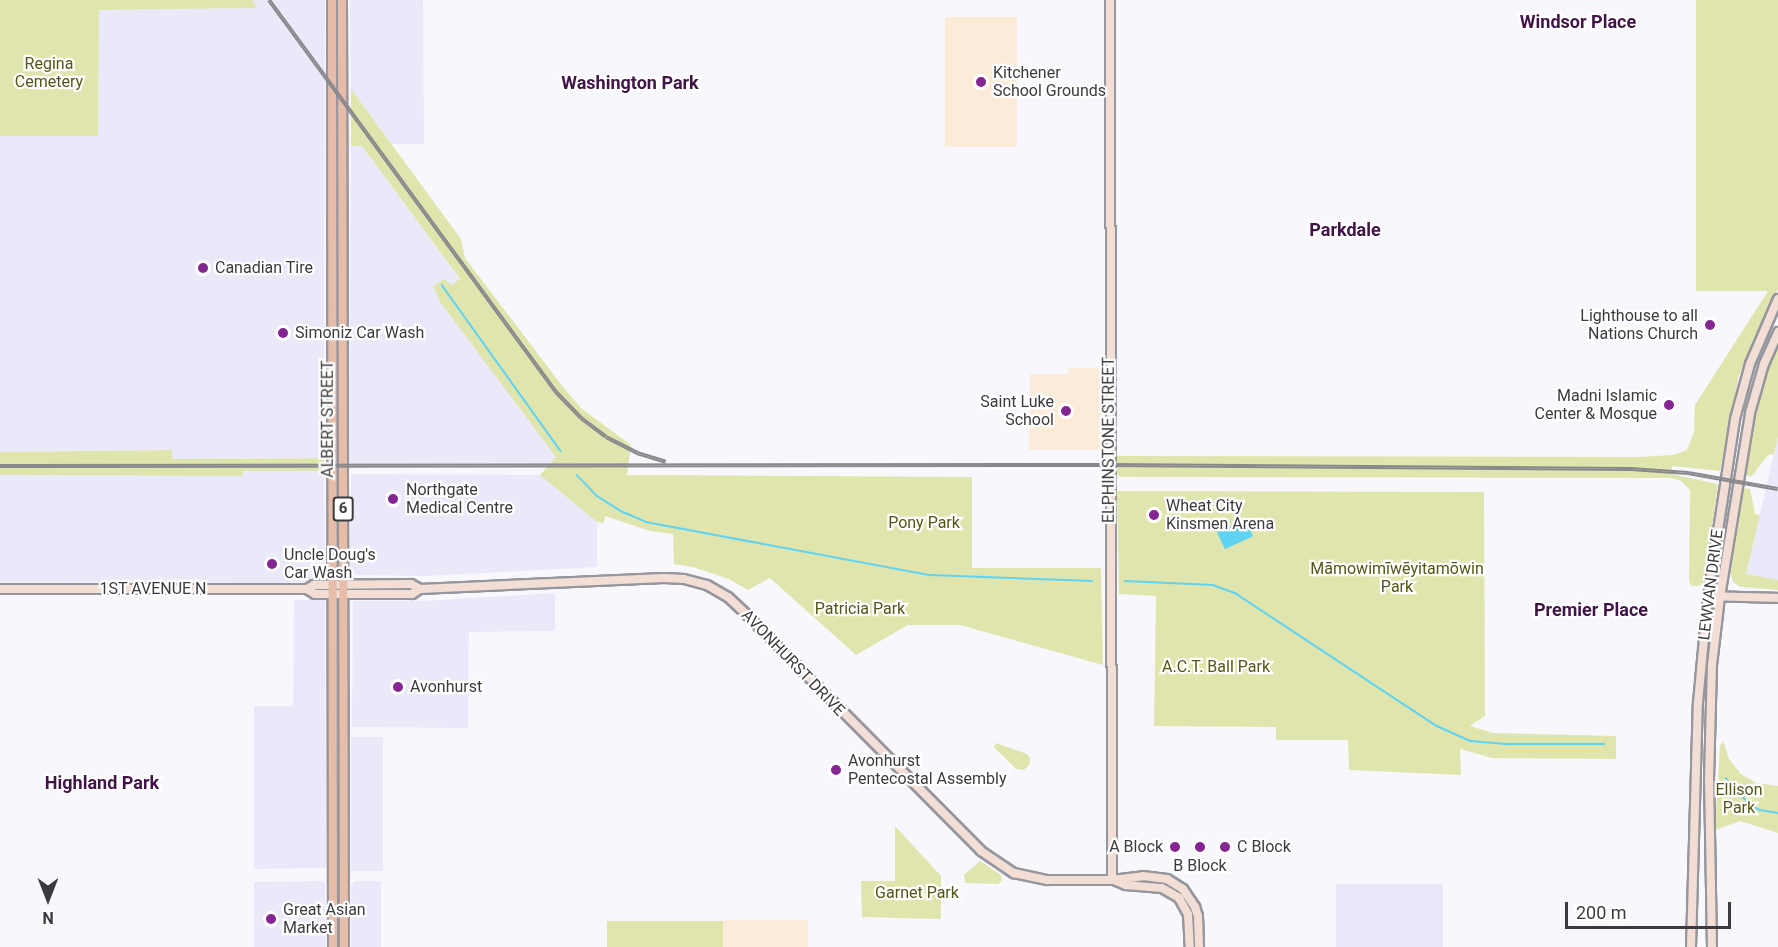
<!DOCTYPE html>
<meta charset="utf-8">
<style>
body{margin:0}
#map{position:relative;width:1778px;height:947px;overflow:hidden;background:#f8f7fe;font-family:Roboto,sans-serif}
div>[style]{position:absolute}
.built>*{inset:0;background:#eae9f9;transform-origin:0 0}
.education>*{inset:0;background:#faecd8;transform-origin:0 0}
.green>*{inset:0;background:#e0e5ad;transform-origin:0 0}
.water>*{inset:0;background:#61d3f2;transform-origin:0 0}
.stream>*{height:1.5px;margin:-0.75px;padding:0 0.75px;transform-origin:0.75px;border-radius:0.75px;background:#61d3f2}
.roads{filter:drop-shadow(2px 0 #96969e) drop-shadow(-2px 0 #96969e) drop-shadow(0 2px #96969e) drop-shadow(0 -2px #96969e)}
.secondary>*{height:8px;margin:-4px;padding:0 4px;transform-origin:4px;border-radius:4px;background:#f2ded4}
.primary>*{height:8px;margin:-4px;padding:0 4px;transform-origin:4px;border-radius:4px;background:#e5bda9}
.rail>*{height:4px;margin-top:-2px;transform-origin:0;background:repeating-linear-gradient(90deg,#fff 0 4.5px,#88888d 0 9px);box-sizing:border-box;border-block:2px solid #88888d}
.dots>*{width:16px;height:16px;translate:-50% -50%;box-sizing:border-box;border:3px solid #fff;border-radius:50%}
span{translate:-50% -50%;white-space:nowrap;text-align:center;line-height:1.15;-webkit-text-stroke:4.5px #fff;paint-order:stroke}
.shield-label span{padding:2px 4px;background:#fff;border:2px solid;border-radius:4px;-webkit-text-stroke-width:0}
.shield-label{font-size:15px;color:#3b3b3f;font-weight:700}
.park-label{font-size:16px;color:#545616}
.poi-label{font-size:16px;color:#3b3b3f}
.left{translate:0 -50%;text-align:left}
.right{translate:-100% -50%;text-align:right}
.street-label{font-size:16px;color:#3b3b3f}
.neighbourhood-label{font-size:18px;color:#401447;font-weight:700}
.north{position:absolute;left:18px;top:869px;width:60px;height:60px;-webkit-text-stroke:4px #fff;paint-order:stroke;rotate:180deg;font-size:16px;font-weight:700;line-height:24px;text-align:center;color:#3b3b3f}
.north::after{content:'';display:block;margin:auto;width:21px;height:27px;background:#3b3b3f;clip-path:polygon(50% 0,100% 100%,50% 72%,0 100%)}
.scale{position:absolute;left:1565px;top:902px;width:166px;height:27px;box-sizing:border-box;border:3px solid #3b3b3f;border-top:0;padding-left:8px;font-size:18px;line-height:21px;white-space:nowrap;color:#3b3b3f;-webkit-text-stroke:4px #fff;paint-order:stroke}
</style>
<div id="map">
<div class="built">
<div style="clip-path:polygon(252px 0,325px 0,324px 458px,172px 459px,172px 450px,0 452px,0 136px,98px 136px,99px 10px,256px 8px)"></div>
<div style="clip-path:polygon(350px 0,423px 0,424px 144px,391px 144px,351px 89px)"></div>
<div style="clip-path:polygon(351px 146px,362px 146px,460px 280px,451px 286px,440px 302px,557px 458px,551px 464px,349px 465px)"></div>
<div style="clip-path:polygon(1778px 437px,1778px 581px,1746px 574px)"></div>
<div style="clip-path:polygon(243px 471px,324px 471px,325px 580px,286px 583px,0 582px,0 475px,242px 476px)"></div>
<div style="clip-path:polygon(351px 474px,540px 475px,597px 522px,597px 567px,426px 576px,356px 575px,350px 566px)"></div>
<div style="clip-path:polygon(555px 593px,555px 631px,469px 632px,468px 728px,352px 727px,353px 601px,423px 601px)"></div>
<div style="clip-path:polygon(294px 600px,325px 600px,326px 868px,254px 869px,254px 706px,293px 706px)"></div>
<div style="left:351px;top:737px;width:32px;height:134px"></div>
<div style="clip-path:polygon(322px 881px,325px 883px,326px 947px,254px 947px,254px 882px)"></div>
<div style="clip-path:polygon(355px 881px,381px 881px,381px 947px,351px 947px,351px 885px)"></div>
<div style="left:1336px;top:884px;width:107px;height:63px"></div>
</div>
<div class="education">
<div style="left:945px;top:17px;width:72px;height:130px"></div>
<div style="clip-path:polygon(1069px 368px,1102px 368px,1102px 448px,1099px 450px,1029px 450px,1030px 374px,1068px 374px)"></div>
<div style="left:808px;top:920px;width:27px;height:85px;rotate:90deg"></div>
</div>
<div class="green">
<div style="clip-path:polygon(0 0,252px 0,257px 8px,99px 10px,98px 136px,0 136px)"></div>
<div style="clip-path:polygon(1696px 0,1778px 0,1778px 289px,1739px 375px,1720px 471px,1672px 466px,1671px 474px,1718px 484px,1704px 583px,1699px 586px,1692px 586px,1689px 582px,1690px 490px,1681px 481px,1671px 478px,1120px 477px,1117px 474px,1117px 456px,1639px 457px,1673px 455px,1687px 450px,1694px 432px,1695px 405px,1768px 291px,1696px 291px)"></div>
<div style="clip-path:polygon(351px 89px,461px 239px,465px 258px,563px 387px,582px 409px,631px 445px,627px 475px,972px 477px,972px 568px,1101px 568px,1103px 665px,960px 625px,908px 625px,856px 655px,770px 578px,748px 590px,729px 579px,693px 567px,674px 564px,673px 534px,650px 531px,605px 516px,604px 523px,597px 522px,540px 475px,556px 457px,440px 302px,433px 286px,445px 279px,451px 285px,460px 279px,362px 146px,351px 146px)"></div>
<div style="clip-path:polygon(1778px 345px,1778px 437px,1774px 454px,1768px 455px,1751px 477px,1743px 474px,1758px 400px)"></div>
<div style="clip-path:polygon(172px 450px,172px 459px,324px 458px,324px 471px,243px 471px,243px 476px,0 475px,0 452px)"></div>
<div style="clip-path:polygon(1742px 488px,1750px 489px,1755px 514px,1760px 515px,1746px 574px,1778px 580px,1778px 590px,1741px 587px,1734px 583px,1730px 574px)"></div>
<div style="clip-path:polygon(1117px 491px,1484px 492px,1485px 716px,1470px 726px,1493px 733px,1616px 736px,1616px 759px,1492px 758px,1460px 749px,1461px 775px,1349px 770px,1348px 740px,1276px 740px,1276px 727px,1154px 726px,1156px 596px,1119px 594px)"></div>
<div style="clip-path:polygon(1723px 741px,1729px 759px,1741px 774px,1756px 783px,1778px 786px,1778px 833px,1740px 821px,1715px 830px,1720px 746px)"></div>
<div style="clip-path:polygon(996px 743px,1027px 754px,1030px 758px,1030px 764px,1024px 770px,1016px 769px,994px 747px)"></div>
<div style="clip-path:polygon(895px 826px,941px 876px,941px 919px,862px 917px,861px 881px,895px 881px)"></div>
<div style="clip-path:polygon(980px 861px,1001px 875px,1002px 881px,998px 884px,965px 883px,964px 875px)"></div>
<div style="left:723px;top:921px;width:26px;height:116px;rotate:90deg"></div>
</div>
<div class="water">
<div style="left:1245px;top:519px;width:19px;height:31px;rotate:65deg"></div>
</div>
<div class="stream">
<div style="left:442px;top:285px;width:204px;rotate:54.4deg"></div>
<div style="left:577px;top:475px;width:29px;rotate:46deg"></div>
<div style="left:597px;top:496px;width:31px;rotate:32deg"></div>
<div style="left:623px;top:512px;width:25px;rotate:23deg"></div>
<div style="left:646px;top:522px;width:289px;rotate:10.6deg"></div>
<div style="left:930px;top:575px;width:162px;rotate:2.1deg"></div>
<div style="left:1125px;top:581px;width:88px;rotate:2.6deg"></div>
<div style="left:1213px;top:585px;width:23px;rotate:20deg"></div>
<div style="left:1235px;top:593px;width:242px;rotate:33.4deg"></div>
<div style="left:1437px;top:726px;width:37px;rotate:24deg"></div>
<div style="left:1471px;top:741px;width:38px;rotate:5deg"></div>
<div style="left:1509px;top:744px;width:95px"></div>
<div style="left:1726px;top:778px;width:36px;rotate:48deg"></div>
<div style="left:1750px;top:805px;width:11px;rotate:27deg"></div>
<div style="left:1760px;top:810px;width:18px;rotate:9deg"></div>
</div>
<div class="roads">
<div class="secondary">
<div style="left:1110px;top:0;width:880px;rotate:89.87deg"></div>
<div style="left:0;top:589px;width:307px"></div>
<div style="left:307px;top:589px;width:8px;rotate:-30deg"></div>
<div style="left:314px;top:585px;width:97px;rotate:-0.6deg"></div>
<div style="left:411px;top:584px;width:10px;rotate:29deg"></div>
<div style="left:307px;top:589px;width:9px;rotate:32deg"></div>
<div style="left:315px;top:594px;width:97px"></div>
<div style="left:412px;top:594px;width:9px;rotate:-32deg"></div>
<div style="left:420px;top:589px;width:244px;rotate:-2.6deg"></div>
<div style="left:664px;top:578px;width:20px;rotate:3deg"></div>
<div style="left:684px;top:579px;width:24px;rotate:15deg"></div>
<div style="left:707px;top:585px;width:24px;rotate:30deg"></div>
<div style="left:728px;top:597px;width:26px;rotate:43deg"></div>
<div style="left:747px;top:615px;width:332px;rotate:45.2deg"></div>
<div style="left:981px;top:851px;width:40px;rotate:34deg"></div>
<div style="left:1014px;top:873px;width:34px;rotate:12deg"></div>
<div style="left:1047px;top:880px;width:65px"></div>
<div style="left:1112px;top:880px;width:31px;rotate:-7deg"></div>
<div style="left:1143px;top:876px;width:24px;rotate:7deg"></div>
<div style="left:1167px;top:879px;width:19px;rotate:32deg"></div>
<div style="left:1183px;top:889px;width:22px;rotate:56deg"></div>
<div style="left:1195px;top:907px;width:9px;rotate:72deg"></div>
<div style="left:1198px;top:916px;width:31px;rotate:88deg"></div>
<div style="left:1708px;top:596px;width:70px;rotate:1.6deg"></div>
<div style="left:1114px;top:880px;width:13px;rotate:23deg"></div>
<div style="left:1126px;top:885px;width:36px;rotate:5deg"></div>
<div style="left:1162px;top:888px;width:20px;rotate:30deg"></div>
<div style="left:1179px;top:898px;width:18px;rotate:61deg"></div>
<div style="left:1188px;top:914px;width:33px;rotate:87deg"></div>
<div style="left:1691px;top:947px;width:244px;rotate:-88.4deg"></div>
<div style="left:1698px;top:703px;width:107px;rotate:-84.7deg"></div>
<div style="left:1708px;top:596px;width:179px;rotate:-81.3deg"></div>
<div style="left:1735px;top:419px;width:57px;rotate:-74.7deg"></div>
<div style="left:1750px;top:364px;width:71px;rotate:-66.7deg"></div>
<div style="left:1712px;top:947px;width:168px;rotate:-91deg"></div>
<div style="left:1709px;top:779px;width:114px;rotate:-88.5deg"></div>
<div style="left:1712px;top:665px;width:68px;rotate:-83.3deg"></div>
<div style="left:1720px;top:597px;width:186px;rotate:-80.7deg"></div>
<div style="left:1750px;top:413px;width:51px;rotate:-74.1deg"></div>
<div style="left:1764px;top:364px;width:35px;rotate:-66deg"></div>
</div>
<div class="primary">
<div style="left:332px;top:0;width:947px;rotate:89.94deg"></div>
<div style="left:342px;top:0;width:947px;rotate:89.88deg"></div>
</div>
</div>
<div class="rail">
<div style="left:269px;top:0;width:486px;rotate:53.8deg"></div>
<div style="left:556px;top:392px;width:36px;rotate:46deg"></div>
<div style="left:581px;top:418px;width:31px;rotate:37deg"></div>
<div style="left:606px;top:437px;width:35px;rotate:27deg"></div>
<div style="left:637px;top:453px;width:30px;rotate:17deg"></div>
<div style="left:0;top:466px;width:1109px;rotate:-0.05deg"></div>
<div style="left:1109px;top:465px;width:522px;rotate:0.44deg"></div>
<div style="left:1631px;top:469px;width:57px;rotate:4deg"></div>
<div style="left:1688px;top:473px;width:91px;rotate:10.1deg"></div>
</div>
<div class="dots">
<div style="left:981px;top:82px;background:#832691"></div>
<div style="left:203px;top:268px;background:#832691"></div>
<div style="left:1710px;top:325px;background:#832691"></div>
<div style="left:283px;top:333px;background:#832691"></div>
<div style="left:1669px;top:405px;background:#832691"></div>
<div style="left:1066px;top:411px;background:#832691"></div>
<div style="left:393px;top:499px;background:#832691"></div>
<div style="left:1154px;top:515px;background:#832691"></div>
<div style="left:272px;top:564px;background:#832691"></div>
<div style="left:398px;top:687px;background:#832691"></div>
<div style="left:836px;top:770px;background:#832691"></div>
<div style="left:1175px;top:847px;background:#832691"></div>
<div style="left:1200px;top:847px;background:#832691"></div>
<div style="left:1225px;top:847px;background:#832691"></div>
<div style="left:271px;top:919px;background:#832691"></div>
</div>
<div class="shield-label">
<span style="left:343px;top:509px">6</span>
</div>
<div class="park-label">
<span style="left:49px;top:73px">Regina<br>Cemetery</span>
<span style="left:924px;top:523px">Pony Park</span>
<span style="left:1397px;top:578px">Māmowimīwēyitamōwin<br>Park</span>
<span style="left:860px;top:609px">Patricia Park</span>
<span style="left:1216px;top:667px">A.C.T. Ball Park</span>
<span style="left:1739px;top:799px">Ellison<br>Park</span>
<span style="left:917px;top:893px">Garnet Park</span>
</div>
<div class="poi-label">
<span class="left" style="left:993px;top:82px">Kitchener<br>School Grounds</span>
<span class="left" style="left:215px;top:268px">Canadian Tire</span>
<span class="right" style="left:1698px;top:325px">Lighthouse to all<br>Nations Church</span>
<span class="left" style="left:295px;top:333px">Simoniz Car Wash</span>
<span class="right" style="left:1657px;top:405px">Madni Islamic<br>Center &amp; Mosque</span>
<span class="right" style="left:1054px;top:411px">Saint Luke<br>School</span>
<span class="left" style="left:406px;top:499px">Northgate<br>Medical Centre</span>
<span class="left" style="left:1166px;top:515px">Wheat City<br>Kinsmen Arena</span>
<span class="left" style="left:284px;top:564px">Uncle Doug's<br>Car Wash</span>
<span class="left" style="left:410px;top:687px">Avonhurst</span>
<span class="left" style="left:848px;top:770px">Avonhurst<br>Pentecostal Assembly</span>
<span class="right" style="left:1163px;top:847px">A Block</span>
<span class="left" style="left:1237px;top:847px">C Block</span>
<span style="left:1200px;top:866px">B Block</span>
<span class="left" style="left:283px;top:919px">Great Asian<br>Market</span>
</div>
<div class="street-label">
<span style="left:328px;top:419px;rotate:-90deg">ALBERT STREET</span>
<span style="left:1109px;top:440px;rotate:-90deg">ELPHINSTONE STREET</span>
<span style="left:1711px;top:585px;rotate:-83deg">LEWVAN DRIVE</span>
<span style="left:153px;top:589px">1ST AVENUE N</span>
<span style="left:793px;top:663px;rotate:46deg">AVONHURST DRIVE</span>
</div>
<div class="neighbourhood-label">
<span style="left:1578px;top:22px">Windsor Place</span>
<span style="left:630px;top:83px">Washington Park</span>
<span style="left:1345px;top:230px">Parkdale</span>
<span style="left:1591px;top:610px">Premier Place</span>
<span style="left:102px;top:783px">Highland Park</span>
</div>
<div class="north">N</div>
<div class="scale">200 m</div>
</div>
